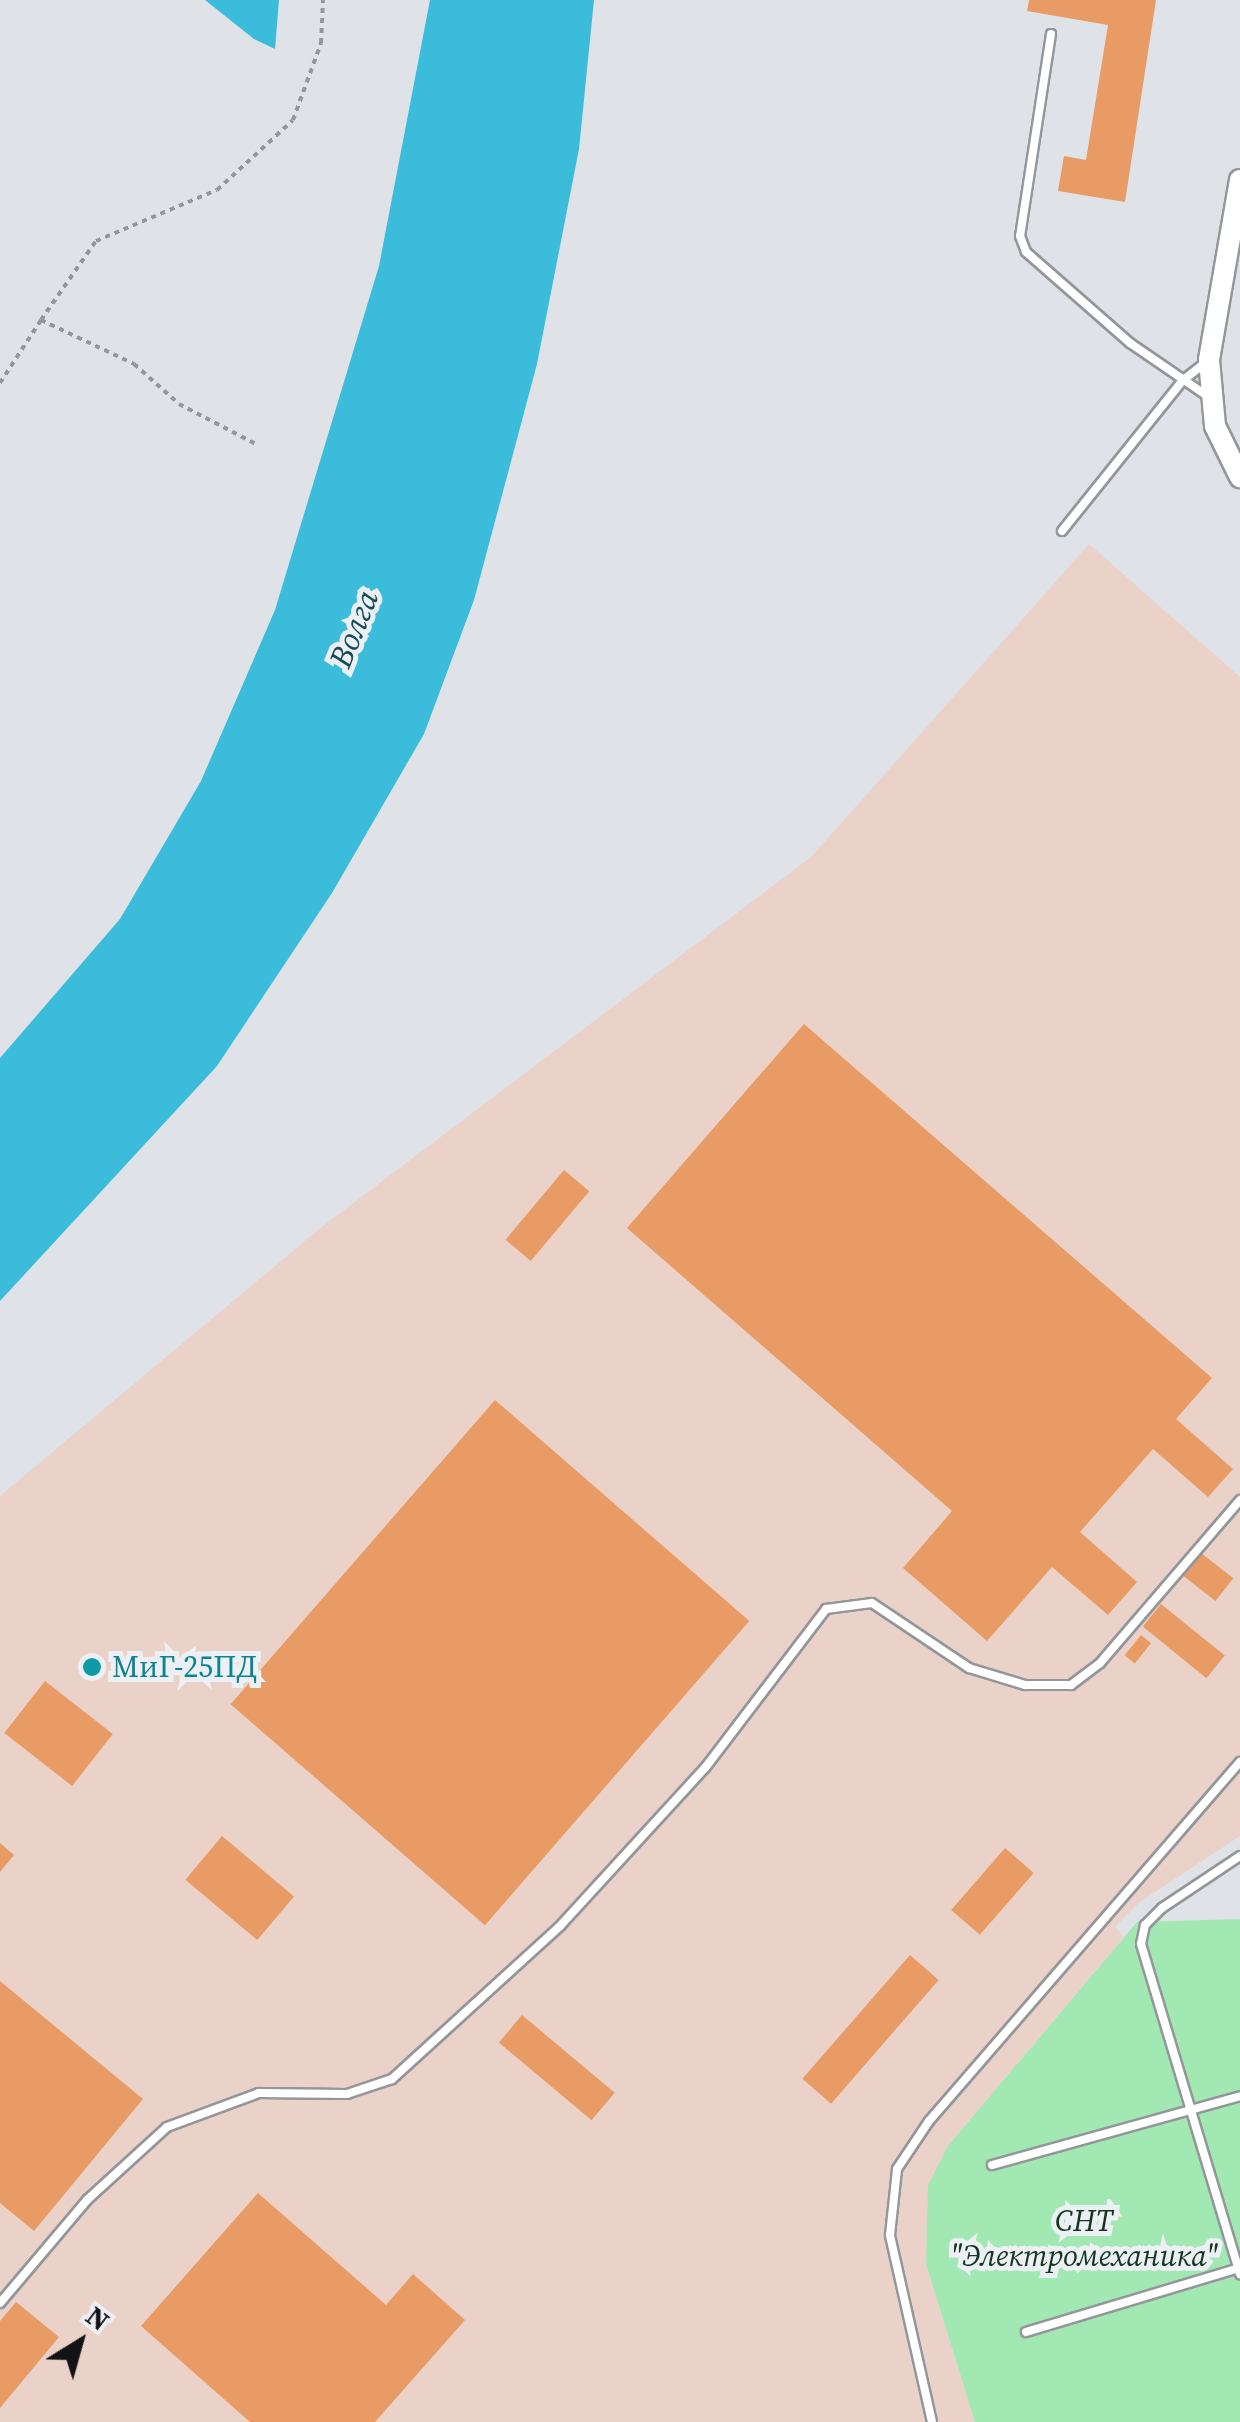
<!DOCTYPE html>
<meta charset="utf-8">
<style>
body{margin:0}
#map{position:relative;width:1240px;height:2422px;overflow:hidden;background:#dfe2e7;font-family:"Source Serif 4",serif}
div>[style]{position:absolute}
.industrial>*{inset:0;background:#ebd2c9}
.green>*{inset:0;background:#a1e8b2}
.water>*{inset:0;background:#3abcda}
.building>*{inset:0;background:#e89b64;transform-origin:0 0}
.path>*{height:4px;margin-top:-2px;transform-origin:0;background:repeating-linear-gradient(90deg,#94969a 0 5px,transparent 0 10px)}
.roads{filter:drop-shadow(2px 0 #93969a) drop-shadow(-2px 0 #93969a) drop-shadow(0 2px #93969a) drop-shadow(0 -2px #93969a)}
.service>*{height:8px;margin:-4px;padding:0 4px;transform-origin:4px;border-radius:4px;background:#fff}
.tertiary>*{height:20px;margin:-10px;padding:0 10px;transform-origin:10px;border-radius:10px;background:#fff}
.dots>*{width:28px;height:28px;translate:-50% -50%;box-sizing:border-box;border:5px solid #ecf0f4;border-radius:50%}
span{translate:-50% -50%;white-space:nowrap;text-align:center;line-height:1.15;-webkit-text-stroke:10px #ecf0f4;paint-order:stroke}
.culture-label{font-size:30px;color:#0d838f}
.left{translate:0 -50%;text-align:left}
.park-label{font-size:30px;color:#14361e;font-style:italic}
.water-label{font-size:32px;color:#154b57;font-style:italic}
.north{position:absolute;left:30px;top:2292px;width:100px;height:100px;-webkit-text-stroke:8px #ecf0f4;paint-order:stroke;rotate:37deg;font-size:28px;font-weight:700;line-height:40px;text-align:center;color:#121315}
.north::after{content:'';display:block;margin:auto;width:35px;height:45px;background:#121315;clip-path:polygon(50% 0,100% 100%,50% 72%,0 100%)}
</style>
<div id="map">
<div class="industrial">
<div style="clip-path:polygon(1089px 544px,1240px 677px,1240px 1836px,1140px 1902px,1115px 1927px,1124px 1937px,948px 2146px,926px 2264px,975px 2422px,0 2422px,0 1496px,319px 1229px,811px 857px)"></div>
</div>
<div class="green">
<div style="clip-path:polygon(1240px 1919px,1240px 2422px,975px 2422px,926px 2264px,928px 2185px,948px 2146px,1137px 1922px)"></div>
</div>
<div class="water">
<div style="clip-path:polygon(205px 0,279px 0,275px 49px,254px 39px)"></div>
<div style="clip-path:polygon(430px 0,594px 0,579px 149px,537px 364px,474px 600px,424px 734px,332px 893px,217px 1066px,0 1301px,0 1058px,120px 919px,201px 781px,275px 610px,379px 266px)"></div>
</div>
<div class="building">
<div style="clip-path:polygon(1029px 0,1156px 0,1125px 202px,1058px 191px,1064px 156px,1086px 160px,1108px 25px,1027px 11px)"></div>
<div style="clip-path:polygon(804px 1024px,1212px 1378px,1176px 1419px,1233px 1469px,1208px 1497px,1153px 1449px,1080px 1532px,1137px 1582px,1108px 1615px,1052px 1567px,987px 1641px,903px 1568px,952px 1511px,627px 1228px)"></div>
<div style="left:564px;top:1170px;width:33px;height:91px;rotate:40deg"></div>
<div style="left:495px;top:1400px;width:337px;height:403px;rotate:41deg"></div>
<div style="left:1201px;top:1553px;width:41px;height:29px;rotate:38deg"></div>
<div style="left:1161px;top:1604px;width:82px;height:29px;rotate:39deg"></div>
<div style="left:1141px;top:1635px;width:13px;height:26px;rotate:39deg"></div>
<div style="left:45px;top:1681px;width:86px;height:66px;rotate:38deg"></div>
<div style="left:222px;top:1836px;width:94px;height:57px;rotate:40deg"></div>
<div style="clip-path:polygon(0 1843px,14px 1855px,0 1872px)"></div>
<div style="left:1005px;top:1848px;width:38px;height:82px;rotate:41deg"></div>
<div style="left:910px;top:1955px;width:38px;height:164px;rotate:41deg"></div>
<div style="clip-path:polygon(0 1981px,143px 2099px,34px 2231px,0 2203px)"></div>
<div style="left:522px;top:2015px;width:121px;height:36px;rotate:40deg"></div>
<div style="clip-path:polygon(258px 2193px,386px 2305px,413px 2274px,465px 2320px,375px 2422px,250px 2422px,141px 2326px)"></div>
<div style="clip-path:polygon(16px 2302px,59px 2337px,0 2408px,0 2321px)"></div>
</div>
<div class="path">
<div style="left:41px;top:320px;width:96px;rotate:-55.2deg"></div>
<div style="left:96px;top:241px;width:131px;rotate:-22.9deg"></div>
<div style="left:217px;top:190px;width:103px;rotate:-42.6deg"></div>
<div style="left:293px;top:120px;width:82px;rotate:-70deg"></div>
<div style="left:321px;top:43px;width:43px;rotate:-87.3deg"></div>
<div style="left:0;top:383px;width:75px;rotate:-56.9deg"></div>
<div style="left:41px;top:320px;width:103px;rotate:25.3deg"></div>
<div style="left:134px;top:364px;width:60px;rotate:41.6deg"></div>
<div style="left:179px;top:404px;width:87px;rotate:27.5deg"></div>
</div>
<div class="roads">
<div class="service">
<div style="left:1051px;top:34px;width:204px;rotate:98.7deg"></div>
<div style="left:1020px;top:236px;width:17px;rotate:69deg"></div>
<div style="left:1026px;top:252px;width:138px;rotate:41.2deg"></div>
<div style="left:1130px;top:343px;width:96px;rotate:34.4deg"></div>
<div style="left:1062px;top:531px;width:192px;rotate:-51.3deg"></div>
<div style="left:1182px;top:381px;width:28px;rotate:-38deg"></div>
<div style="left:1240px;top:1856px;width:94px;rotate:146.3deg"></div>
<div style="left:1162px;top:1908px;width:24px;rotate:135deg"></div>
<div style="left:1145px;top:1925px;width:19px;rotate:102deg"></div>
<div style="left:1141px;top:1944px;width:345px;rotate:73.3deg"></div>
<div style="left:992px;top:2165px;width:257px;rotate:-15.5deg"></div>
<div style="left:0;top:2303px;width:135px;rotate:-49.8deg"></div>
<div style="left:87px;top:2200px;width:108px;rotate:-42.4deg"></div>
<div style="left:167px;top:2127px;width:98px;rotate:-20.3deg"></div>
<div style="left:259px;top:2093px;width:88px;rotate:0.7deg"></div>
<div style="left:347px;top:2094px;width:47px;rotate:-18.4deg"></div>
<div style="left:392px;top:2079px;width:227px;rotate:-42.3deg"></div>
<div style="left:560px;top:1926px;width:214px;rotate:-47.5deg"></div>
<div style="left:705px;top:1768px;width:200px;rotate:-52.7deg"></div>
<div style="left:826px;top:1609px;width:46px;rotate:-7.4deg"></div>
<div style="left:872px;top:1603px;width:117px;rotate:33.8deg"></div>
<div style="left:969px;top:1668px;width:59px;rotate:16.9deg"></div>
<div style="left:1025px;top:1685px;width:46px"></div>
<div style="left:1071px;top:1685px;width:36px;rotate:-37deg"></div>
<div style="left:1100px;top:1663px;width:215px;rotate:-49.3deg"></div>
<div style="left:1026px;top:2332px;width:223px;rotate:-16.7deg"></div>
<div style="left:932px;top:2422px;width:192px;rotate:-102.7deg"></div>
<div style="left:890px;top:2235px;width:66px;rotate:-83.9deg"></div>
<div style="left:897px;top:2169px;width:58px;rotate:-56.3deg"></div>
<div style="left:929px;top:2121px;width:475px;rotate:-49.1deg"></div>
</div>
<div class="tertiary">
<div style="left:1240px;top:180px;width:183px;rotate:99.8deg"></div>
<div style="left:1209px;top:360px;width:66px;rotate:84.8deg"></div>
<div style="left:1215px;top:426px;width:57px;rotate:63.9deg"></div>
</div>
</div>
<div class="dots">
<div style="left:92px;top:1667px;background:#0f9aa8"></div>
</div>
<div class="culture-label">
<span class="left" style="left:112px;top:1667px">МиГ-25ПД</span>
</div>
<div class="park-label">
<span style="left:1084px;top:2238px">СНТ<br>"Электромеханика"</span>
</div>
<div class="water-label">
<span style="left:354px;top:629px;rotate:-68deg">Волга</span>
</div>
<div class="north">N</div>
</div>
